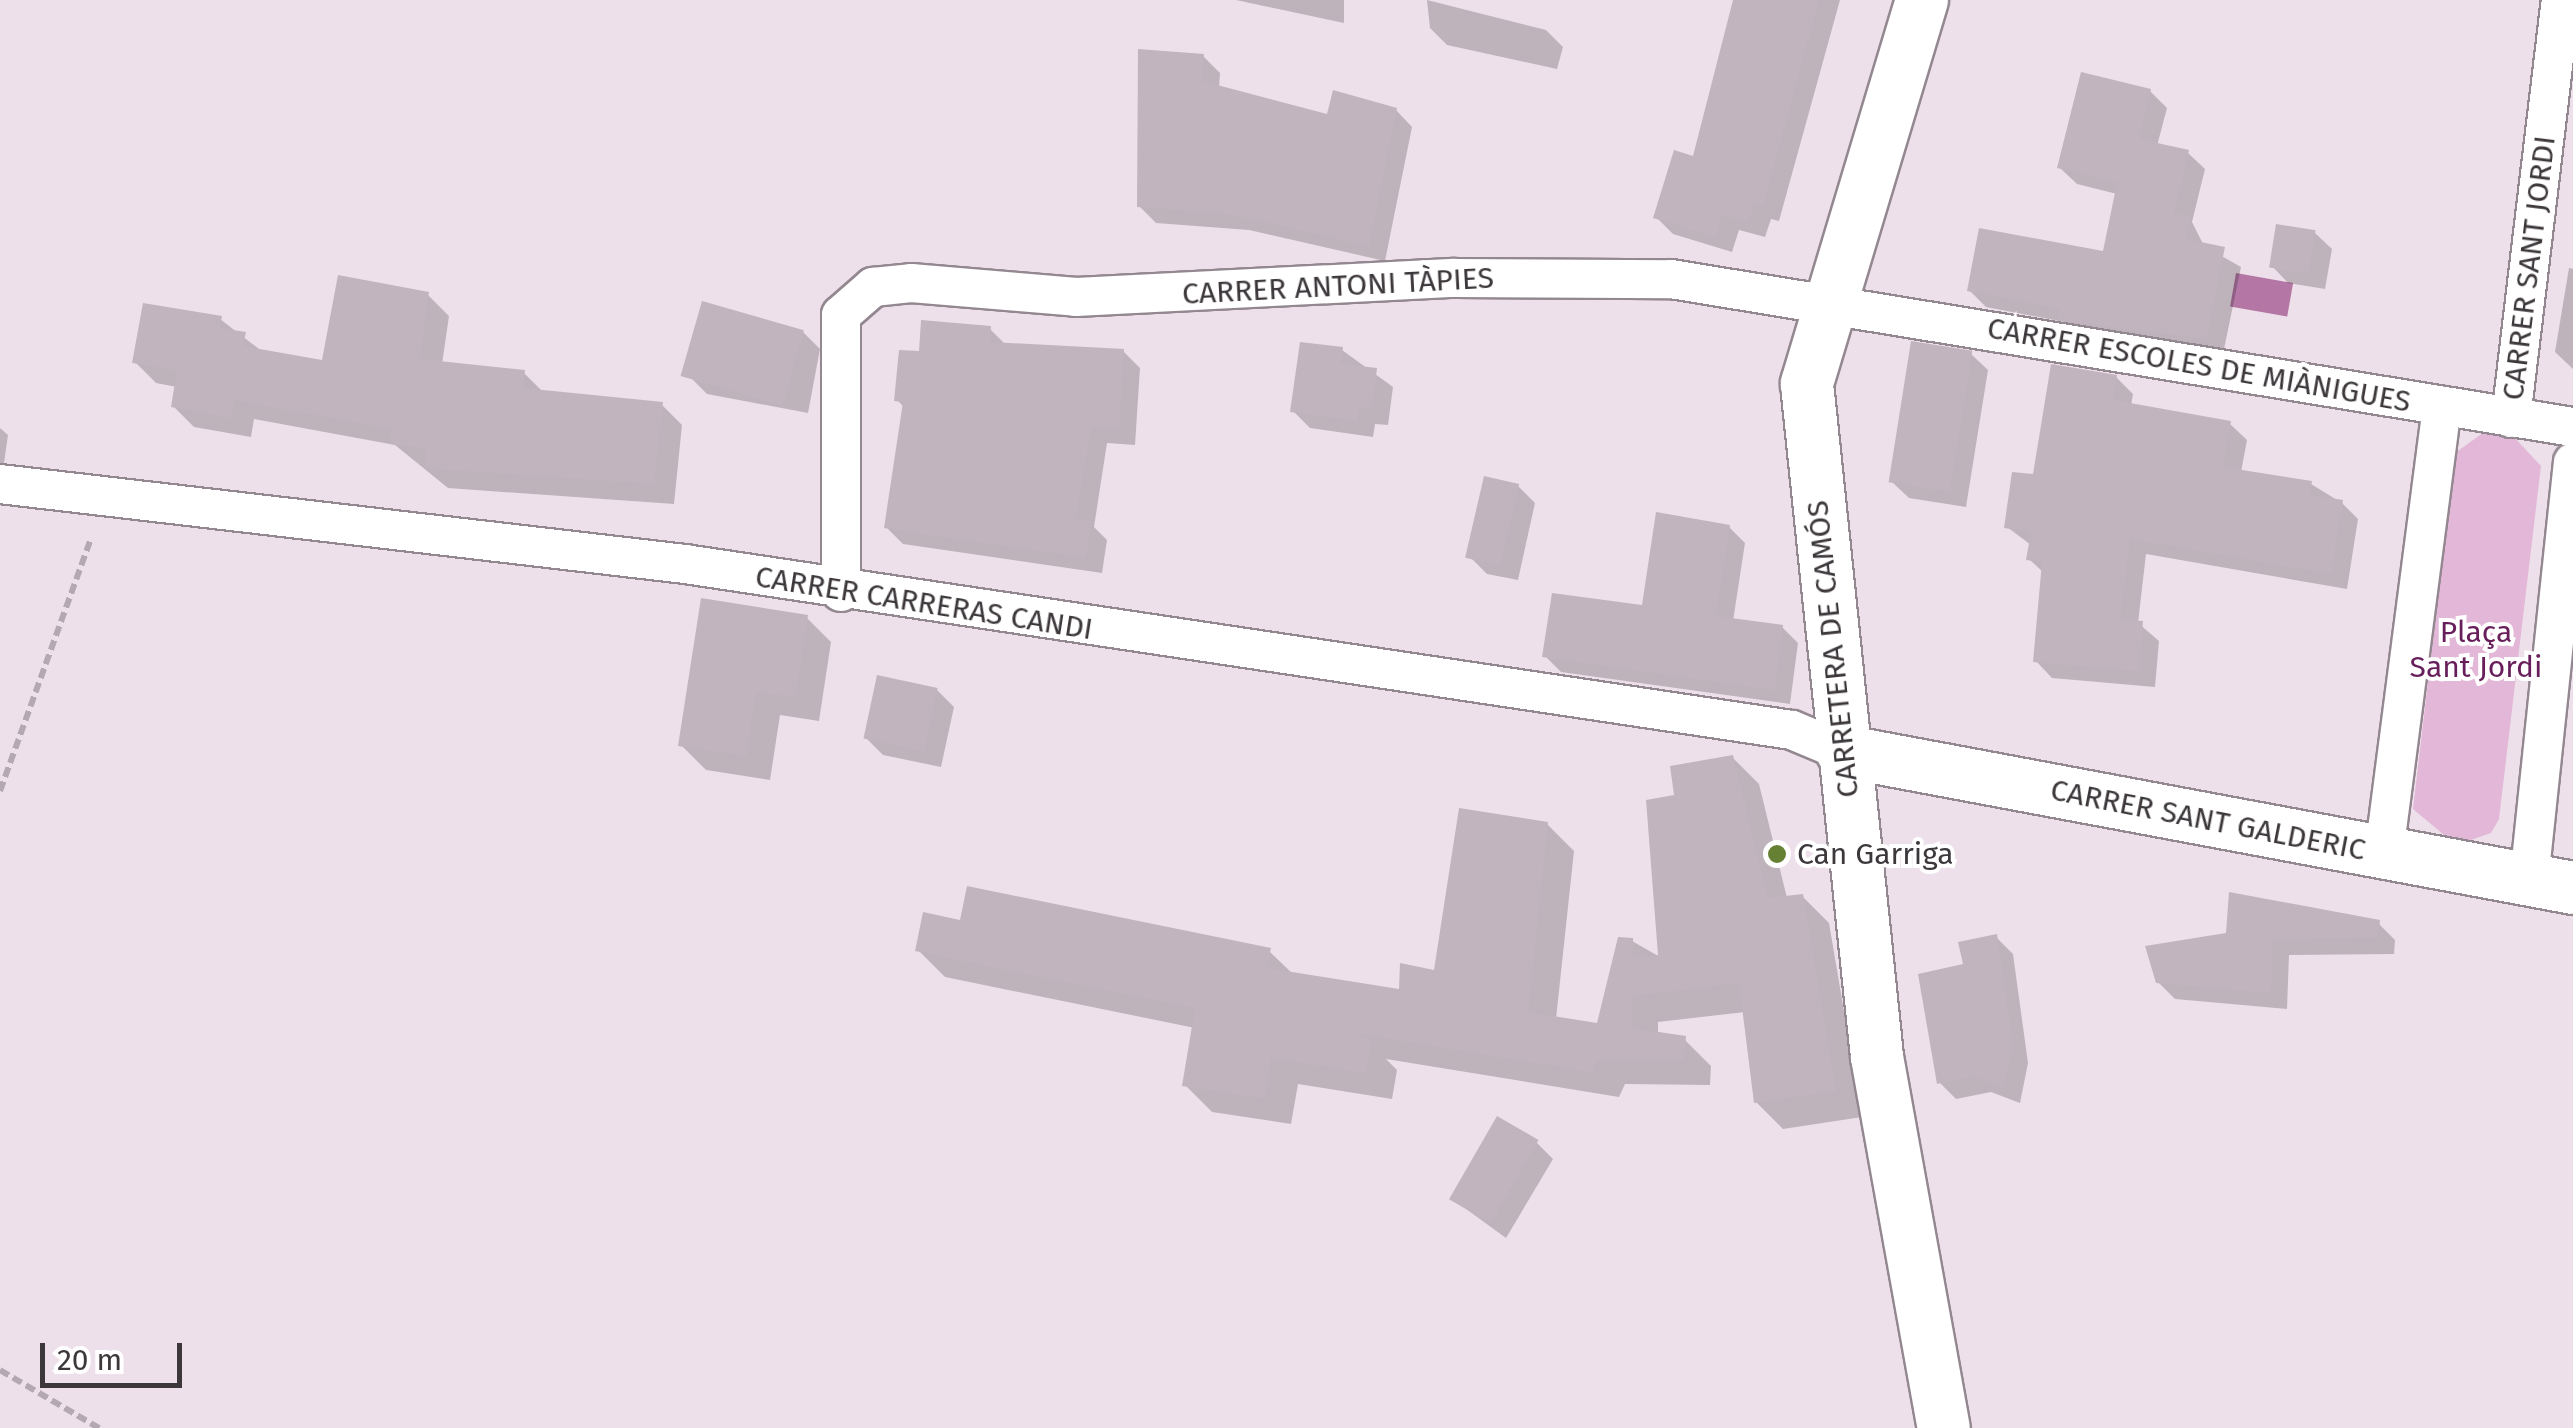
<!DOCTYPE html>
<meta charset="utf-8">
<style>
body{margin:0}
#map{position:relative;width:2573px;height:1428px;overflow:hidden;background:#eee0ea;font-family:"Fira Sans",sans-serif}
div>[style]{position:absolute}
.green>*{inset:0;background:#e2b7d7}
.water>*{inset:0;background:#b376a5;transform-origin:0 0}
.shadow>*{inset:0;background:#0003}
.building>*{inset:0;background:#c1b4be;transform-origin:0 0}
.path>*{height:6px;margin-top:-3px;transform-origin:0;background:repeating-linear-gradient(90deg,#b4a9b1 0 10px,transparent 0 15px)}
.roads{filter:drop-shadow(2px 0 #938790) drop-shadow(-2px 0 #938790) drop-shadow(0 2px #938790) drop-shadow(0 -2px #938790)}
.street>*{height:38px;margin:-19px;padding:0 19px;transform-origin:19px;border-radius:19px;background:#fff}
.secondary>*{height:52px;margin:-26px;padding:0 26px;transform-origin:26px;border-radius:26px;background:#fff}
.dots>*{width:28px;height:28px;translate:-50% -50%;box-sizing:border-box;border:5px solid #fff;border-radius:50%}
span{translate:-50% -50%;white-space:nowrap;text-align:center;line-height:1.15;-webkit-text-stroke:8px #fff;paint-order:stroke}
.street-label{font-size:30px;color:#3c373b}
.park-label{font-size:30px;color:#671e5a}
.poi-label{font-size:30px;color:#3c373b}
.left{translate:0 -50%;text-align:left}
.scale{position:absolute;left:40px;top:1343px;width:142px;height:45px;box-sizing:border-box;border:5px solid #3c373b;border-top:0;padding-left:12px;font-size:30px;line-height:35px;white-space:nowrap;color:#3c373b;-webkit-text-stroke:8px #fff;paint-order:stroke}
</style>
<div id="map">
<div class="green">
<div style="clip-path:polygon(2487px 430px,2511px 434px,2541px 466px,2499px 819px,2491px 833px,2456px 845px,2413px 809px,2455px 453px)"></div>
</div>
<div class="water">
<div style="left:2236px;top:273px;width:58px;height:34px;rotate:10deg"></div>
</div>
<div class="shadow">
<div style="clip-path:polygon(1236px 0,1344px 0,1344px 23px)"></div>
<div style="clip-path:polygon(1427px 0,1546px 30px,1563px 47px,1557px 69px,1447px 45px,1430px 28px)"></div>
<div style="clip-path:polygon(1737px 0,1840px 0,1779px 221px,1771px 219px,1765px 237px,1739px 230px,1732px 252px,1673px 234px,1656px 217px,1695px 159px)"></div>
<div style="clip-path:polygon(1203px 56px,1220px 73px,1219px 88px,1329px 117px,1396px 110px,1412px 127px,1385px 261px,1249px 230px,1156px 223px,1139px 206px)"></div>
<div style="clip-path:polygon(2150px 91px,2167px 108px,2157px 146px,2188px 153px,2205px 169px,2192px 222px,2204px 246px,2241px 267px,2223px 354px,2078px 336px,2064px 322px,1986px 307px,1969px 290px,2105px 254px,2117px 194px,2077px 184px,2060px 168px)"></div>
<div style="clip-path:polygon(2315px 233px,2332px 249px,2325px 289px,2288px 283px,2272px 266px)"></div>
<div style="clip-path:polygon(2569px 268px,2573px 269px,2573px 369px,2555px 352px)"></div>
<div style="clip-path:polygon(428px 295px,449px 316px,442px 364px,524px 373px,544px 393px,661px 404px,682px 425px,674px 504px,448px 488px,395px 445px,254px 419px,251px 437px,194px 427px,173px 406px,177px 387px,156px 383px,135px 362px,220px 319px,263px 352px,324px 363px)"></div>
<div style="clip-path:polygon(990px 329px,1006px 345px,1123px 351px,1140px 368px,1135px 445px,1107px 443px,1094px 527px,1107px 540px,1102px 573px,903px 544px,886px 527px,905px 408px,897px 400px,921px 354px)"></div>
<div style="clip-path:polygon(803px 332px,820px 349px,808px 413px,707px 394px,690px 377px)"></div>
<div style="clip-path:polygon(1342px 350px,1393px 387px,1388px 425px,1375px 424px,1373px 437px,1310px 428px,1293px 411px)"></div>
<div style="clip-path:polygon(1971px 354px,1988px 370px,1966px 507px,1909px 498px,1892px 482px)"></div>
<div style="clip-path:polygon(2116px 377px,2133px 394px,2131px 406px,2230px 424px,2247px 440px,2241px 472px,2311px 484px,2342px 503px,2358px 519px,2347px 589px,2146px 554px,2138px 623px,2159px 641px,2155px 687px,2052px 678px,2036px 661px,2044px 573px,2029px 559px,2031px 545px,2007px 527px)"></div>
<div style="clip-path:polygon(0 428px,8px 435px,3px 470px,0 469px)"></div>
<div style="clip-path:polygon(1518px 486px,1535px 503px,1518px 580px,1487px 574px,1470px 557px)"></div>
<div style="clip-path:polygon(1729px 527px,1745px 543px,1733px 621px,1782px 627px,1798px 643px,1790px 704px,1561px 672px,1545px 656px,1644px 608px)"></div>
<div style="clip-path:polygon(806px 617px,831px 642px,819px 721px,780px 715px,770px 780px,706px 770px,681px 745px)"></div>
<div style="clip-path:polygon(937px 690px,954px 707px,941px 767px,883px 755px,866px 738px)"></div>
<div style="clip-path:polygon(1732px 757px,1759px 784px,1787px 898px,1802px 896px,1829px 923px,1862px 1117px,1783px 1129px,1756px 1102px,1745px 1012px,1658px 1022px,1658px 1035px,1684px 1039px,1711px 1066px,1710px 1085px,1625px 1084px,1619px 1097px,1386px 1059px,1397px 1070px,1392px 1099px,1298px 1084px,1291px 1124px,1212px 1112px,1185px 1085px,1195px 1028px,945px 977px,918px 950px,962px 923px,1269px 951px,1294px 975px,1401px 992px,1436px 973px,1547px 824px,1574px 851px,1556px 1019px,1599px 1026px,1632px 941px,1660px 957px,1677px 797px)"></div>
<div style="clip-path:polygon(2378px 923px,2395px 940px,2394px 954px,2289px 955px,2287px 1009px,2175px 999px,2158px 982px,2148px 948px)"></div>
<div style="clip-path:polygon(1996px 937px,2013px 954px,2028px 1063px,2020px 1103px,1991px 1092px,1956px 1099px,1940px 1083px,1966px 966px)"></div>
<div style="clip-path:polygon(1536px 1142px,1553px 1159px,1506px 1238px,1451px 1198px)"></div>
</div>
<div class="building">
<div style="clip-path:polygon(1733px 0,1819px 0,1763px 206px,1754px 204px,1748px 222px,1722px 214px,1716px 237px,1653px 218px,1674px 150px,1693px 156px)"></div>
<div style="clip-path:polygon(1138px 49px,1204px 54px,1202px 81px,1327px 114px,1333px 90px,1397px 108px,1369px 246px,1230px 214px,1137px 207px)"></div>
<div style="clip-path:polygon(2081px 72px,2151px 89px,2139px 139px,2189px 150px,2174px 214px,2191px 217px,2186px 239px,2225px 247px,2206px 339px,2058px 320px,2060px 309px,1967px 291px,1979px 228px,2103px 251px,2117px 183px,2057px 168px)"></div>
<div style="left:2276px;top:224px;width:40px;height:44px;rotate:9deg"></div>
<div style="clip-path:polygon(338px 275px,429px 292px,420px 359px,525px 370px,523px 388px,663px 402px,654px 484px,424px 468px,426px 448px,390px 444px,392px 429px,234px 400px,231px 418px,171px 407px,177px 370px,132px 363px,143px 303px,222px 316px,220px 328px,246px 332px,243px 346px,322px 360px)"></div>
<div style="left:702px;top:301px;width:106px;height:78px;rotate:16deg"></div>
<div style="clip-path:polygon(921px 320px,991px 326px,990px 342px,1124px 349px,1119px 429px,1091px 428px,1076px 519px,1091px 521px,1086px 558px,884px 528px,903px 402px,894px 401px,899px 350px,919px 351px)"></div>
<div style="left:1911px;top:341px;width:62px;height:143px;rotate:9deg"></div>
<div style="clip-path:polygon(1300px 342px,1343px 347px,1341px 364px,1377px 368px,1372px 410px,1359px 408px,1357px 421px,1290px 412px)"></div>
<div style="clip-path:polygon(2051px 364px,2117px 375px,2113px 400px,2231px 421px,2223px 467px,2312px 481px,2310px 495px,2343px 500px,2331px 574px,2130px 539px,2120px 619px,2143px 621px,2139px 671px,2033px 662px,2042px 562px,2026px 560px,2031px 532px,2004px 528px,2012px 472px,2033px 474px)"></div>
<div style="left:1484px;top:476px;width:36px;height:84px;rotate:13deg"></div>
<div style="clip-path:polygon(1656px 512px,1730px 525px,1716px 616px,1783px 625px,1775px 690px,1542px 657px,1552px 593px,1642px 605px)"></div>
<div style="clip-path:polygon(701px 598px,808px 615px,795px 697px,756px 692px,746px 756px,678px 746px)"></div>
<div style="left:877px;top:675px;width:62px;height:65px;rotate:12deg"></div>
<div style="clip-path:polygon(1733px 755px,1768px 898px,1803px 894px,1836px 1091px,1754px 1103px,1739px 983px,1633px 996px,1632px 1028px,1686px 1036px,1684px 1059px,1598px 1059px,1592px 1072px,1359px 1034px,1371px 1041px,1366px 1073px,1271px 1058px,1265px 1099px,1182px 1086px,1195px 1008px,915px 951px,923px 912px,960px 920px,967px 886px,1271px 948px,1267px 968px,1399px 989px,1400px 963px,1434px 970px,1459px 808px,1548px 822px,1528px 1012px,1597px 1023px,1618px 937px,1633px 938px,1633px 957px,1658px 955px,1646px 800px,1674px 795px,1670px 766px)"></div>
<div style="clip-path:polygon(2229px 892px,2380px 920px,2378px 938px,2273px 939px,2271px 993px,2156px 983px,2145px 946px,2226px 933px)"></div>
<div style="clip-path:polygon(1997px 934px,2013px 1044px,2003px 1088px,1972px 1076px,1937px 1084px,1918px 974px,1963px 964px,1958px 942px)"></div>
<div style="left:1497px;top:1116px;width:48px;height:96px;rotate:30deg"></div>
</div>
<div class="path">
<div style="left:0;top:791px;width:269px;rotate:-70.2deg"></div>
<div style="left:0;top:1370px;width:115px;rotate:30.4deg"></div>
</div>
<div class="roads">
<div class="street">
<div style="left:2511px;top:418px;width:421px;rotate:-83.2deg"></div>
<div style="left:0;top:484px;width:690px;rotate:6.66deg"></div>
<div style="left:685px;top:564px;width:1119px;rotate:8.53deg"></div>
<div style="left:1792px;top:730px;width:54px;rotate:22.8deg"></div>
<div style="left:841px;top:592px;width:277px;rotate:-90deg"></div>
<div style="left:841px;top:315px;width:43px;rotate:-41.2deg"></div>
<div style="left:873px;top:287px;width:38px;rotate:-6deg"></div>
<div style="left:911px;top:283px;width:166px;rotate:4.8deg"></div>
<div style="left:1076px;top:297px;width:379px;rotate:-2.9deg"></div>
<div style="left:1455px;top:278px;width:216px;rotate:0.3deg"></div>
<div style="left:1671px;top:279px;width:914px;rotate:9.32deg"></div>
<div style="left:2384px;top:853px;width:451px;rotate:-82.6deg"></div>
<div style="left:2529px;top:880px;width:420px;rotate:-84deg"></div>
</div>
<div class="secondary">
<div style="left:1922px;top:0;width:401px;rotate:106.7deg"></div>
<div style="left:1807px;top:384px;width:677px;rotate:84.06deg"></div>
<div style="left:1877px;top:1057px;width:377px;rotate:79.8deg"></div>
<div style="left:1842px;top:751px;width:744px;rotate:10.61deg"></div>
</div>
</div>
<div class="dots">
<div style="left:1777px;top:854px;background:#678134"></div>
</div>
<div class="street-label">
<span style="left:2529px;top:268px;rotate:-83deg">CARRER SANT JORDI</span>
<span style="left:1338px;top:286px;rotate:-3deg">CARRER ANTONI TÀPIES</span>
<span style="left:2199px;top:365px;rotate:10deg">CARRER ESCOLES DE MIÀNIGUES</span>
<span style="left:924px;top:603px;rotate:9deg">CARRER CARRERAS CANDI</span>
<span style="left:1833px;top:649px;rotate:-96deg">CARRETERA DE CAMÓS</span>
<span style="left:2208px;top:820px;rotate:11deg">CARRER SANT GALDERIC</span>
</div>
<div class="park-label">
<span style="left:2476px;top:649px">Plaça<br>Sant Jordi</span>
</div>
<div class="poi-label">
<span class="left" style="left:1797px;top:854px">Can Garriga</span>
</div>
<div class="scale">20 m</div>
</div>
